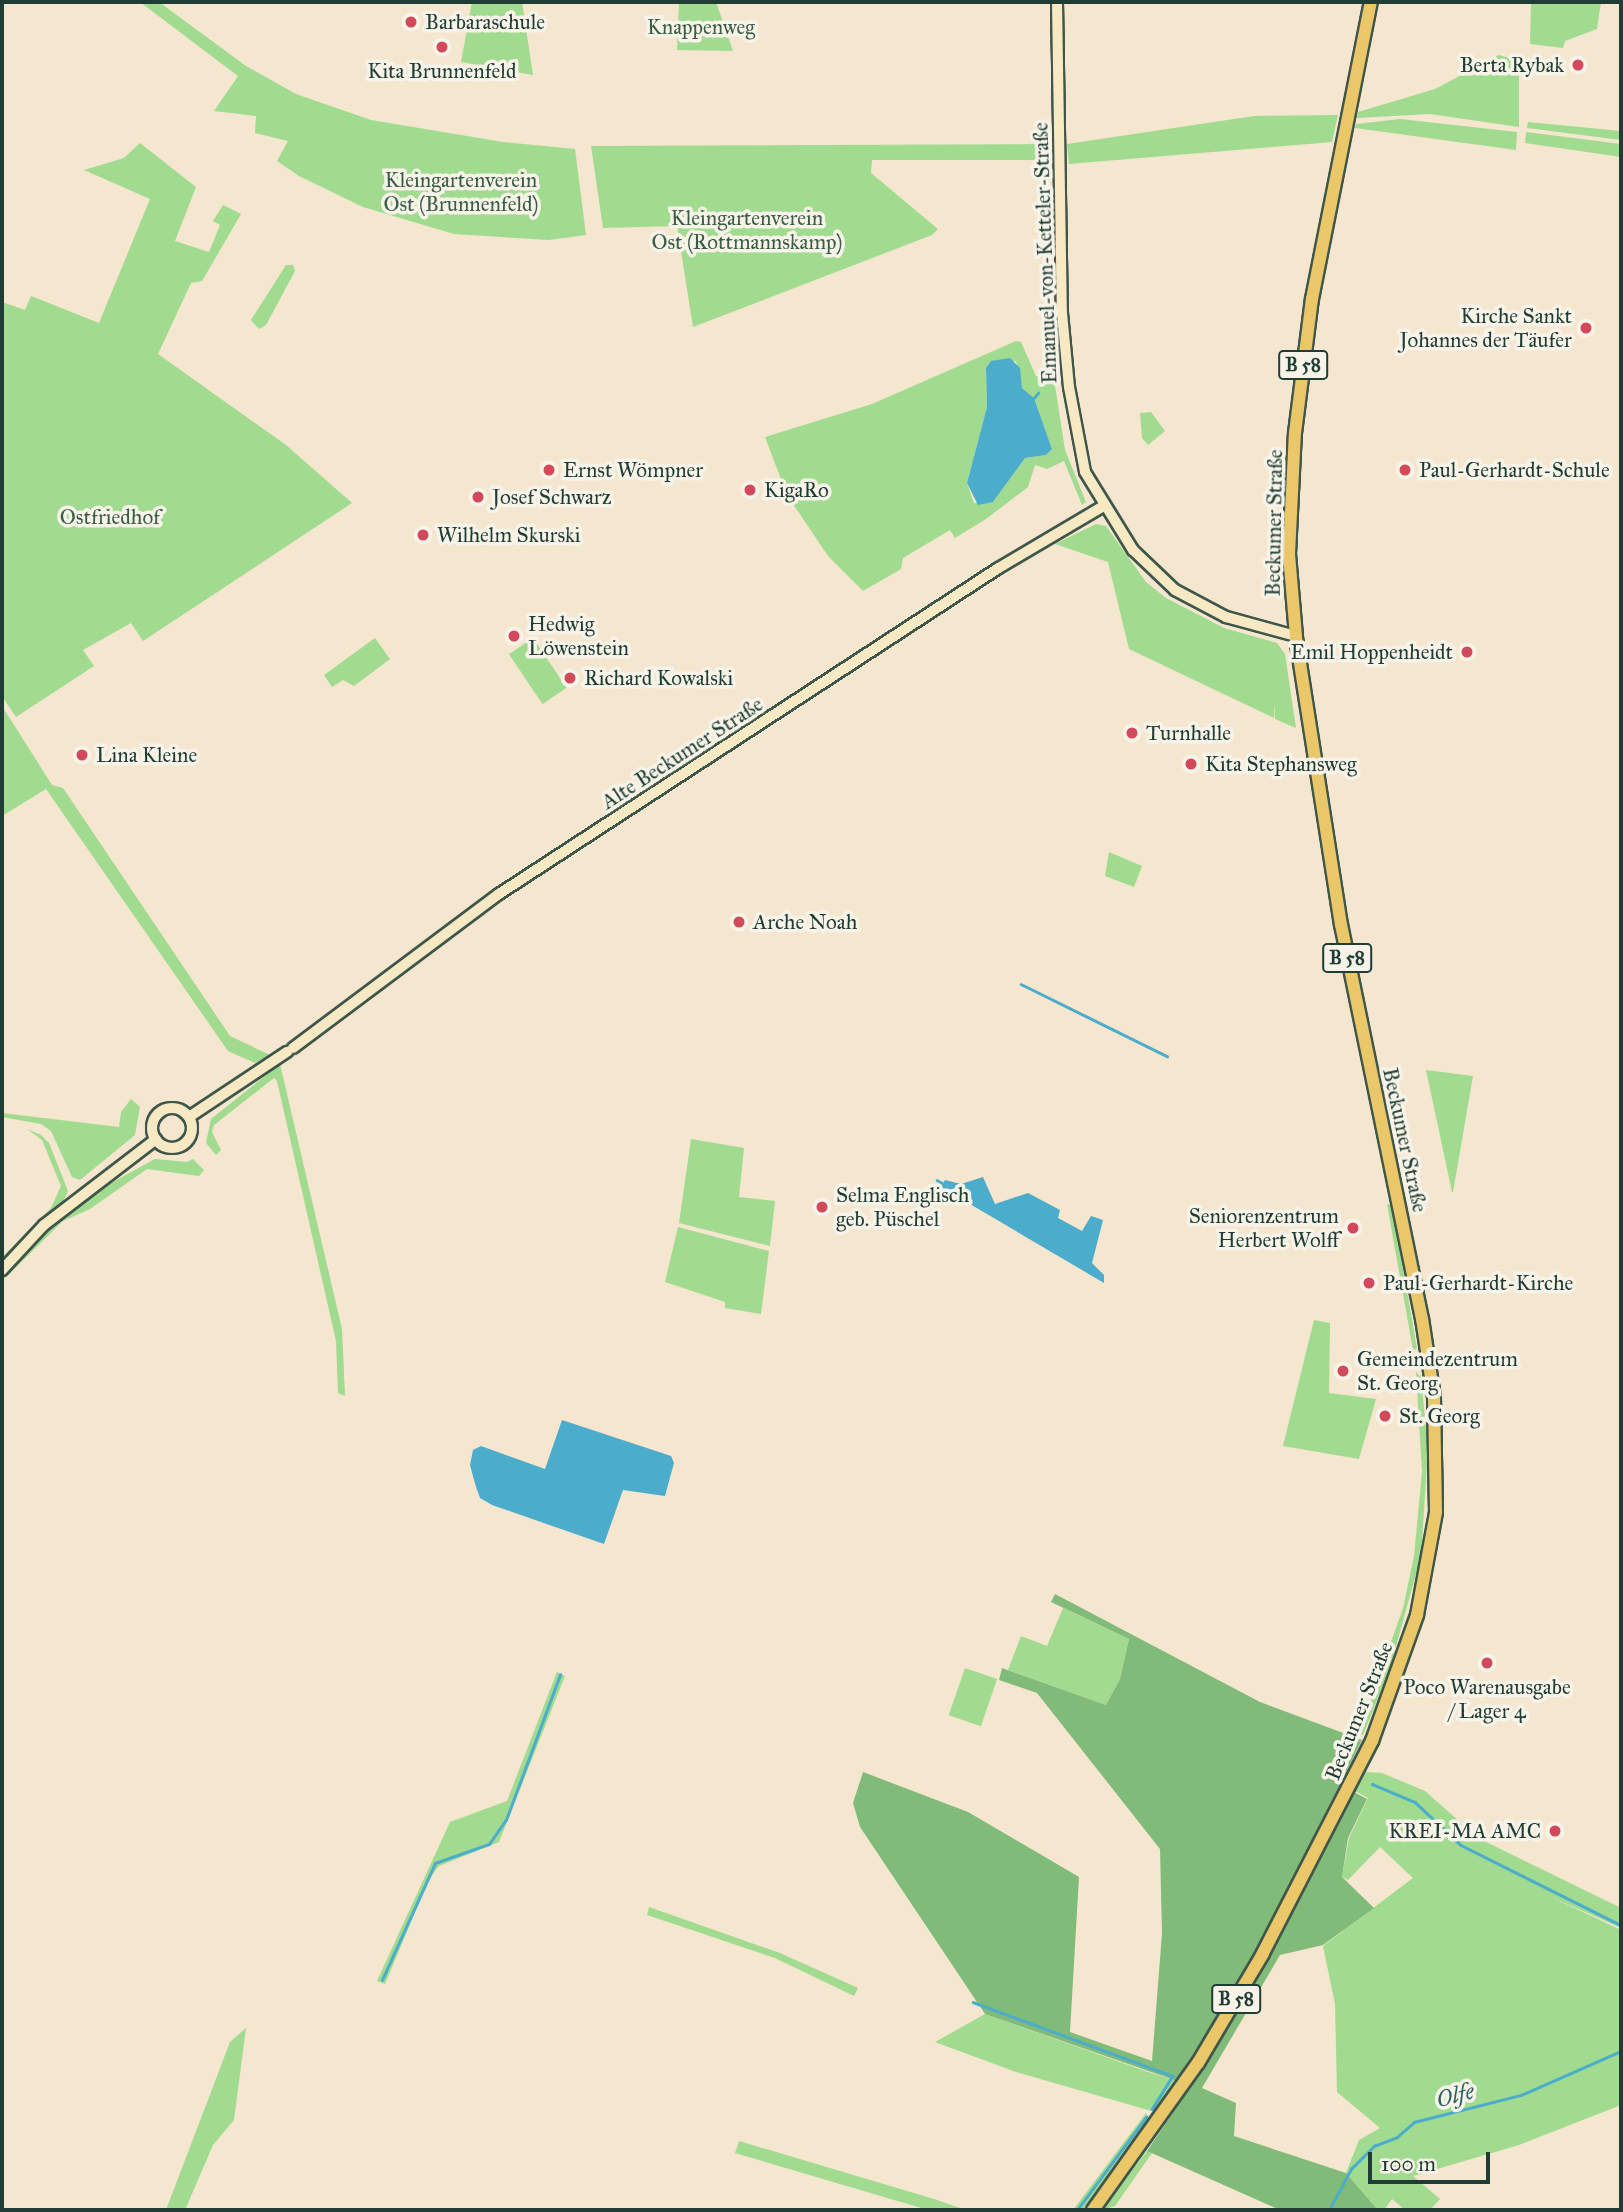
<!DOCTYPE html>
<meta charset="utf-8">
<style>
body{margin:0}
#map{position:relative;width:1623px;height:2212px;overflow:hidden;background:#f4e6cf;font-family:"IM FELL Great Primer",serif}
div>[style]{position:absolute}
.green>*{inset:0;background:#a0db8f;transform-origin:0 0}
.forest>*{inset:0;background:#80bb7a}
.water>*{inset:0;background:#4caccb}
.stream>*{height:2.5px;margin:-1.25px;padding:0 1.25px;transform-origin:1.25px;border-radius:1.25px;background:#4caccb}
.roads{filter:drop-shadow(2px 0 #3f564b) drop-shadow(-2px 0 #3f564b) drop-shadow(0 2px #3f564b) drop-shadow(0 -2px #3f564b)}
.secondary>*{height:10px;margin:-5px;padding:0 5px;transform-origin:5px;border-radius:5px;background:#f7e9c3}
.secondary>.ring{margin:-5px;padding:0;box-sizing:content-box;background:none;border:10px solid #f7e9c3;border-radius:50%}
.primary>*{height:12px;margin:-6px;padding:0 6px;transform-origin:6px;border-radius:6px;background:#eac769}
.dots>*{width:19px;height:19px;translate:-50% -50%;box-sizing:border-box;border:4px solid #f7f3e8;border-radius:50%}
span{translate:-50% -50%;white-space:nowrap;text-align:center;line-height:1.15;-webkit-text-stroke:7px #f7f3e8;paint-order:stroke}
.shield-label span{padding:2px 5px;background:#f7f3e8;border:2px solid;border-radius:5px;-webkit-text-stroke-width:0}
.shield-label{font-size:19px;color:#1f3d34;font-weight:700}
.poi-label{font-size:21px;color:#1f3d34}
.left{translate:0 -50%;text-align:left}
.right{translate:-100% -50%;text-align:right}
.park-label{font-size:21px;color:#395d46}
.street-label{font-size:21px;color:#1f3d34}
.water-label{font-size:23px;color:#2c5e61;font-style:italic}
.frame{position:absolute;inset:0;border:4px solid #1f3d34;pointer-events:none}
.scale{position:absolute;left:1368px;top:2152px;width:122px;height:32px;box-sizing:border-box;border:4px solid #1f3d34;border-top:0;padding-left:9px;font-size:21px;line-height:24px;white-space:nowrap;color:#1f3d34;-webkit-text-stroke:5px #f7f3e8;paint-order:stroke}
</style>
<div id="map">
<div class="green">
<div style="clip-path:polygon(140px 2px,159px 2px,246px 66px,296px 94px,371px 120px,503px 142px,575px 149px,586px 235px,549px 240px,454px 234px,363px 207px,299px 176px,277px 161px,288px 141px,255px 133px,256px 116px,214px 111px,238px 76px)"></div>
<div style="clip-path:polygon(472px 2px,522px 2px,533px 75px,461px 62px)"></div>
<div style="clip-path:polygon(716px 2px,733px 51px,677px 50px,679px 3px)"></div>
<div style="clip-path:polygon(1531px 2px,1601px 2px,1597px 29px,1565px 41px,1563px 48px,1530px 44px)"></div>
<div style="clip-path:polygon(1499px 55px,1519px 61px,1519px 127px,1430px 114px,1357px 118px,1358px 112px,1435px 89px)"></div>
<div style="clip-path:polygon(1338px 115px,1332px 142px,1069px 164px,1067px 144px,1254px 116px)"></div>
<div style="clip-path:polygon(1400px 119px,1517px 132px,1516px 150px,1355px 128px,1356px 124px)"></div>
<div style="clip-path:polygon(1528px 122px,1621px 131px,1621px 140px,1527px 128px)"></div>
<div style="clip-path:polygon(1526px 132px,1621px 144px,1621px 157px,1525px 143px)"></div>
<div style="clip-path:polygon(140px 143px,196px 187px,175px 241px,209px 252px,220px 225px,213px 221px,223px 205px,241px 214px,202px 281px,191px 283px,158px 354px,286px 445px,352px 503px,143px 641px,131px 623px,83px 650px,94px 666px,16px 717px,2px 696px,2px 302px,25px 310px,31px 296px,99px 323px,150px 199px,84px 170px,124px 158px)"></div>
<div style="clip-path:polygon(1047px 144px,1048px 160px,872px 160px,871px 173px,938px 229px,932px 235px,693px 327px,677px 226px,603px 228px,591px 146px)"></div>
<div style="clip-path:polygon(286px 265px,293px 265px,295px 271px,266px 325px,259px 329px,251px 320px)"></div>
<div style="clip-path:polygon(evenodd,1016px 341px,1021px 342px,1036px 376px,1054px 379px,1065px 450px,1086px 502px,1082px 505px,1064px 461px,1047px 469px,1035px 465px,1028px 487px,986px 519px,955px 538px,950px 530px,903px 558px,901px 569px,863px 591px,828px 556px,787px 495px,765px 437px,872px 404px,1016px 341px,1016px 361px,1022px 388px,1034px 398px,1052px 449px,1046px 455px,1025px 458px,993px 502px,974px 503px,967px 483px,987px 407px,986px 368px,1016px 361px)"></div>
<div style="clip-path:polygon(1151px 412px,1165px 431px,1148px 445px,1142px 438px,1140px 413px)"></div>
<div style="clip-path:polygon(1096px 524px,1106px 526px,1146px 582px,1166px 598px,1224px 628px,1277px 643px,1285px 654px,1296px 728px,1275px 719px,1275px 701px,1274px 718px,1129px 649px,1108px 562px,1055px 544px)"></div>
<div style="clip-path:polygon(375px 638px,390px 659px,354px 686px,343px 680px,332px 687px,324px 675px)"></div>
<div style="left:533px;top:638px;width:60px;height:29px;rotate:56deg"></div>
<div style="clip-path:polygon(2px 706px,52px 785px,63px 788px,230px 1036px,270px 1055px,255px 1063px,228px 1051px,46px 789px,2px 816px)"></div>
<div style="clip-path:polygon(1109px 852px,1142px 866px,1134px 887px,1105px 876px)"></div>
<div style="clip-path:polygon(280px 1064px,342px 1329px,345px 1396px,338px 1393px,336px 1341px,277px 1081px,274px 1078px,214px 1125px,212px 1132px,221px 1150px,216px 1155px,206px 1143px,211px 1119px)"></div>
<div style="clip-path:polygon(1426px 1070px,1473px 1076px,1453px 1192px,1452px 1192px)"></div>
<div style="clip-path:polygon(131px 1099px,140px 1107px,135px 1135px,80px 1180px,72px 1177px,51px 1131px,41px 1124px,2px 1117px,2px 1113px,119px 1127px,121px 1112px)"></div>
<div style="clip-path:polygon(27px 1129px,41px 1135px,49px 1143px,68px 1191px,63px 1202px,2px 1264px,2px 1257px,51px 1208px,61px 1186px,42px 1140px)"></div>
<div style="clip-path:polygon(691px 1139px,744px 1148px,739px 1197px,775px 1201px,770px 1246px,679px 1223px)"></div>
<div style="clip-path:polygon(155px 1159px,187px 1162px,193px 1159px,204px 1170px,199px 1176px,147px 1169px,90px 1209px,63px 1221px,2px 1281px,2px 1274px,40px 1234px,113px 1182px)"></div>
<div style="clip-path:polygon(1387px 1204px,1392px 1205px,1417px 1349px,1413px 1350px)"></div>
<div style="clip-path:polygon(678px 1227px,769px 1251px,761px 1314px,725px 1308px,725px 1302px,665px 1282px)"></div>
<div style="clip-path:polygon(1314px 1320px,1330px 1323px,1329px 1393px,1376px 1399px,1359px 1459px,1283px 1446px)"></div>
<div style="clip-path:polygon(1416px 1372px,1421px 1377px,1428px 1449px,1421px 1556px,1390px 1668px,1363px 1735px,1359px 1734px,1403px 1608px,1414px 1556px,1422px 1472px)"></div>
<div style="clip-path:polygon(1063px 1608px,1129px 1639px,1120px 1679px,1106px 1705px,1008px 1670px,1021px 1636px,1047px 1646px)"></div>
<div style="left:965px;top:1668px;width:34px;height:50px;rotate:19deg"></div>
<div style="clip-path:polygon(557px 1672px,565px 1676px,499px 1842px,439px 1866px,429px 1879px,385px 1984px,377px 1981px,450px 1822px,507px 1801px)"></div>
<div style="clip-path:polygon(1365px 1772px,1382px 1773px,1425px 1791px,1478px 1838px,1621px 1908px,1621px 1928px,1547px 1895px,1621px 1930px,1621px 2105px,1519px 2145px,1413px 2176px,1440px 2199px,1430px 2210px,1405px 2210px,1392px 2199px,1384px 2210px,1378px 2210px,1346px 2173px,1359px 2140px,1380px 2128px,1337px 2092px,1335px 2004px,1323px 1946px,1413px 1878px,1380px 1847px,1348px 1880px,1342px 1877px,1349px 1838px,1368px 1798px,1355px 1791px)"></div>
<div style="clip-path:polygon(649px 1907px,780px 1953px,858px 1988px,854px 1996px,775px 1958px,647px 1915px)"></div>
<div style="clip-path:polygon(985px 2014px,1151px 2073px,1177px 2081px,1155px 2112px,1016px 2072px,935px 2042px)"></div>
<div style="clip-path:polygon(246px 2028px,234px 2120px,213px 2145px,185px 2210px,166px 2210px,230px 2042px)"></div>
<div style="clip-path:polygon(1146px 2113px,1149px 2121px,1097px 2193px,1084px 2210px,1073px 2210px)"></div>
<div style="clip-path:polygon(739px 2141px,934px 2199px,966px 2210px,928px 2210px,735px 2153px)"></div>
<div style="clip-path:polygon(1147px 2151px,1152px 2153px,1115px 2206px,1102px 2210px)"></div>
</div>
<div class="forest">
<div style="clip-path:polygon(1055px 1594px,1260px 1702px,1362px 1740px,1256px 1953px,1177px 2081px,985px 2014px,860px 1827px,853px 1803px,863px 1772px,968px 1812px,1079px 1877px,1070px 2032px,1152px 2061px,1162px 1934px,1160px 1849px,1037px 1693px,999px 1680px,1002px 1668px,1106px 1705px,1120px 1679px,1129px 1639px,1051px 1602px)"></div>
<div style="clip-path:polygon(1354px 1792px,1367px 1799px,1348px 1838px,1342px 1877px,1374px 1908px,1323px 1945px,1280px 1955px,1202px 2088px,1236px 2103px,1234px 2136px,1346px 2173px,1378px 2210px,1280px 2210px,1147px 2151px,1204px 2067px,1270px 1954px)"></div>
</div>
<div class="water">
<div style="clip-path:polygon(1010px 358px,1020px 368px,1022px 388px,1034px 398px,1052px 449px,1046px 455px,1025px 458px,993px 502px,978px 505px,967px 483px,987px 407px,986px 368px,991px 361px)"></div>
<div style="clip-path:polygon(983px 1177px,995px 1204px,1028px 1193px,1060px 1210px,1058px 1218px,1082px 1231px,1091px 1216px,1103px 1220px,1092px 1263px,1104px 1275px,1104px 1283px,941px 1187px,945px 1180px,961px 1184px)"></div>
<div style="clip-path:polygon(562px 1420px,671px 1456px,674px 1463px,665px 1496px,623px 1490px,604px 1544px,492px 1505px,480px 1498px,476px 1487px,470px 1465px,473px 1450px,481px 1446px,545px 1469px)"></div>
</div>
<div class="stream">
<div style="left:1033px;top:399px;width:8px;rotate:-50deg"></div>
<div style="left:1021px;top:984px;width:163px;rotate:26.3deg"></div>
<div style="left:937px;top:1180px;width:8px;rotate:30deg"></div>
<div style="left:1372px;top:1784px;width:47px;rotate:22.7deg"></div>
<div style="left:1415px;top:1802px;width:63px;rotate:43.1deg"></div>
<div style="left:1461px;top:1845px;width:179px;rotate:26.6deg"></div>
<div style="left:382px;top:1980px;width:128px;rotate:-65.6deg"></div>
<div style="left:435px;top:1863px;width:57px;rotate:-19.4deg"></div>
<div style="left:489px;top:1844px;width:29px;rotate:-55deg"></div>
<div style="left:506px;top:1820px;width:155px;rotate:-69.6deg"></div>
<div style="left:973px;top:2002px;width:213px;rotate:20.3deg"></div>
<div style="left:1173px;top:2076px;width:39px;rotate:122deg"></div>
<div style="left:1077px;top:2210px;width:116px;rotate:-53.4deg"></div>
<div style="left:1329px;top:2210px;width:47px;rotate:-61.8deg"></div>
<div style="left:1351px;top:2169px;width:33px;rotate:-45deg"></div>
<div style="left:1374px;top:2146px;width:25px;rotate:-21deg"></div>
<div style="left:1397px;top:2137px;width:23px;rotate:-41deg"></div>
<div style="left:1414px;top:2122px;width:110px;rotate:-14.2deg"></div>
<div style="left:1521px;top:2095px;width:109px;rotate:-23.7deg"></div>
</div>
<div class="roads">
<div class="secondary">
<div style="left:1057px;top:2px;width:311px;rotate:89.1deg"></div>
<div style="left:1062px;top:313px;width:74px;rotate:84.6deg"></div>
<div style="left:1069px;top:387px;width:86px;rotate:79.3deg"></div>
<div style="left:1085px;top:472px;width:92px;rotate:58.4deg"></div>
<div style="left:1133px;top:550px;width:58px;rotate:43.6deg"></div>
<div style="left:1175px;top:590px;width:58px;rotate:27.9deg"></div>
<div style="left:1226px;top:617px;width:73px;rotate:15.2deg"></div>
<div style="left:293px;top:1048px;width:257px;rotate:-36.8deg"></div>
<div style="left:499px;top:894px;width:595px;rotate:-33.13deg"></div>
<div style="left:997px;top:569px;width:122px;rotate:-30.6deg"></div>
<div class="ring" style="left:152px;top:1108px;width:30px;height:30px"></div>
<div style="left:189px;top:1117px;width:118px;rotate:-33.6deg"></div>
<div style="left:2px;top:1270px;width:62px;rotate:-47deg"></div>
<div style="left:44px;top:1225px;width:141px;rotate:-37.5deg"></div>
</div>
<div class="primary">
<div style="left:1093px;top:2210px;width:181px;rotate:-54.5deg"></div>
<div style="left:1198px;top:2063px;width:126px;rotate:-59.3deg"></div>
<div style="left:1262px;top:1955px;width:241px;rotate:-62.8deg"></div>
<div style="left:1372px;top:1741px;width:134px;rotate:-70.3deg"></div>
<div style="left:1417px;top:1615px;width:105px;rotate:-79.5deg"></div>
<div style="left:1436px;top:1512px;width:115px;rotate:-91deg"></div>
<div style="left:1434px;top:1397px;width:79px;rotate:-98.7deg"></div>
<div style="left:1422px;top:1319px;width:402px;rotate:-101.6deg"></div>
<div style="left:1341px;top:925px;width:292px;rotate:-98.9deg"></div>
<div style="left:1296px;top:636px;width:82px;rotate:-94.9deg"></div>
<div style="left:1289px;top:554px;width:121px;rotate:-87.2deg"></div>
<div style="left:1295px;top:433px;width:135px;rotate:-82.8deg"></div>
<div style="left:1312px;top:299px;width:303px;rotate:-78.8deg"></div>
</div>
</div>
<div class="dots">
<div style="left:411px;top:22px;background:#d1495b"></div>
<div style="left:442px;top:47px;background:#d1495b"></div>
<div style="left:1578px;top:65px;background:#d1495b"></div>
<div style="left:1586px;top:328px;background:#d1495b"></div>
<div style="left:549px;top:470px;background:#d1495b"></div>
<div style="left:1405px;top:470px;background:#d1495b"></div>
<div style="left:750px;top:490px;background:#d1495b"></div>
<div style="left:478px;top:497px;background:#d1495b"></div>
<div style="left:423px;top:535px;background:#d1495b"></div>
<div style="left:514px;top:636px;background:#d1495b"></div>
<div style="left:1467px;top:652px;background:#d1495b"></div>
<div style="left:570px;top:678px;background:#d1495b"></div>
<div style="left:1132px;top:733px;background:#d1495b"></div>
<div style="left:82px;top:755px;background:#d1495b"></div>
<div style="left:1191px;top:764px;background:#d1495b"></div>
<div style="left:739px;top:922px;background:#d1495b"></div>
<div style="left:822px;top:1207px;background:#d1495b"></div>
<div style="left:1353px;top:1228px;background:#d1495b"></div>
<div style="left:1369px;top:1283px;background:#d1495b"></div>
<div style="left:1343px;top:1371px;background:#d1495b"></div>
<div style="left:1385px;top:1416px;background:#d1495b"></div>
<div style="left:1487px;top:1663px;background:#d1495b"></div>
<div style="left:1555px;top:1831px;background:#d1495b"></div>
</div>
<div class="shield-label">
<span style="left:1303px;top:365px">B 58</span>
<span style="left:1347px;top:958px">B 58</span>
<span style="left:1236px;top:1999px">B 58</span>
</div>
<div class="poi-label">
<span class="left" style="left:425px;top:22px">Barbaraschule</span>
<span class="right" style="left:1564px;top:65px">Berta Rybak</span>
<span style="left:442px;top:71px">Kita Brunnenfeld</span>
<span class="right" style="left:1572px;top:328px">Kirche Sankt<br>Johannes der Täufer</span>
<span class="left" style="left:563px;top:470px">Ernst Wömpner</span>
<span class="left" style="left:1419px;top:470px">Paul-Gerhardt-Schule</span>
<span class="left" style="left:764px;top:490px">KigaRo</span>
<span class="left" style="left:492px;top:497px">Josef Schwarz</span>
<span class="left" style="left:437px;top:535px">Wilhelm Skurski</span>
<span class="left" style="left:528px;top:636px">Hedwig<br>Löwenstein</span>
<span class="right" style="left:1453px;top:652px">Emil Hoppenheidt</span>
<span class="left" style="left:584px;top:678px">Richard Kowalski</span>
<span class="left" style="left:1146px;top:733px">Turnhalle</span>
<span class="left" style="left:96px;top:755px">Lina Kleine</span>
<span class="left" style="left:1205px;top:764px">Kita Stephansweg</span>
<span class="left" style="left:753px;top:922px">Arche Noah</span>
<span class="left" style="left:836px;top:1207px">Selma Englisch<br>geb. Püschel</span>
<span class="right" style="left:1339px;top:1228px">Seniorenzentrum<br>Herbert Wolff</span>
<span class="left" style="left:1383px;top:1283px">Paul-Gerhardt-Kirche</span>
<span class="left" style="left:1357px;top:1371px">Gemeindezentrum<br>St. Georg</span>
<span class="left" style="left:1399px;top:1416px">St. Georg</span>
<span style="left:1487px;top:1699px">Poco Warenausgabe<br>/ Lager 4</span>
<span class="right" style="left:1541px;top:1831px">KREI-MA AMC</span>
</div>
<div class="park-label">
<span style="left:701px;top:27px">Knappenweg</span>
<span style="left:461px;top:192px">Kleingartenverein<br>Ost (Brunnenfeld)</span>
<span style="left:747px;top:230px">Kleingartenverein<br>Ost (Rottmannskamp)</span>
<span style="left:110px;top:517px">Ostfriedhof</span>
</div>
<div class="street-label">
<span style="left:1045px;top:253px;rotate:-92deg">Emanuel-von-Ketteler-Straße</span>
<span style="left:1274px;top:523px;rotate:-89deg">Beckumer Straße</span>
<span style="left:682px;top:753px;rotate:-33deg">Alte Beckumer Straße</span>
<span style="left:1405px;top:1140px;rotate:78deg">Beckumer Straße</span>
<span style="left:1359px;top:1711px;rotate:-68deg">Beckumer Straße</span>
</div>
<div class="water-label">
<span style="left:1455px;top:2095px;rotate:-14deg">Olfe</span>
</div>
<div class="frame"></div>
<div class="scale">100 m</div>
</div>
